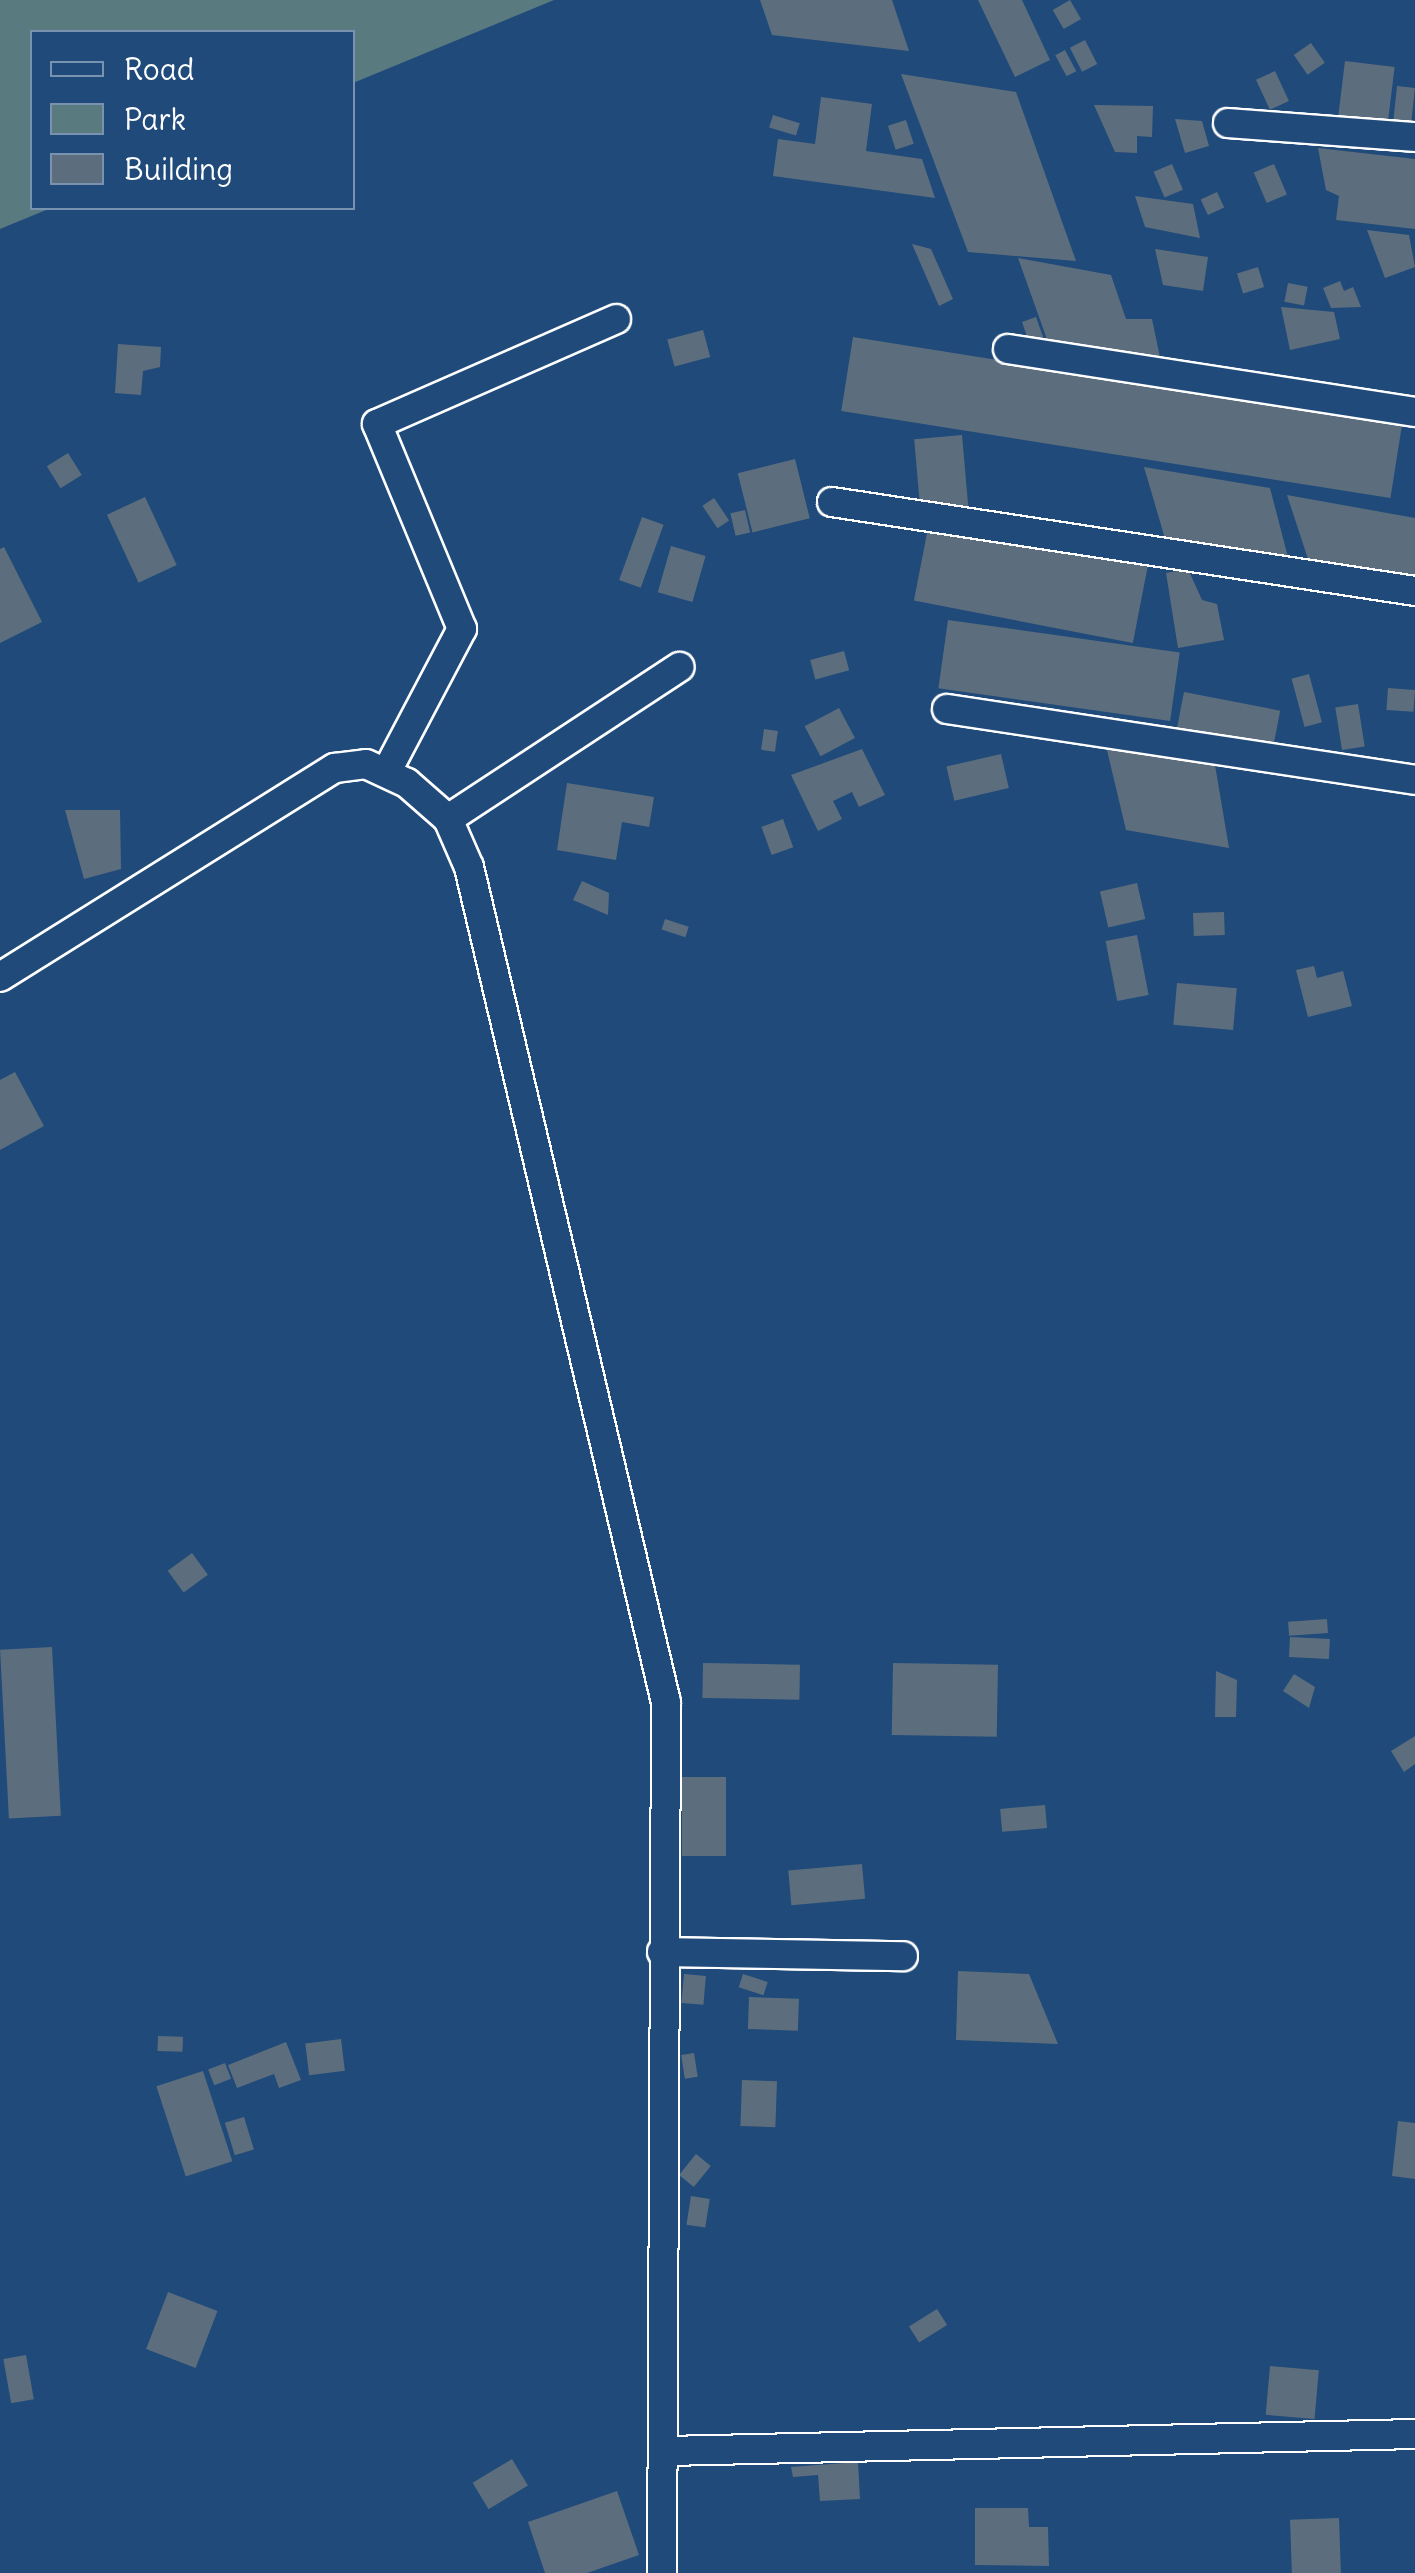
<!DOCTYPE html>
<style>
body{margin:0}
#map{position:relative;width:1415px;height:2573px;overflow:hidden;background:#1f4a7a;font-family:Delius,sans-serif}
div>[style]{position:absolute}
.green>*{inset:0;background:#597a7f}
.building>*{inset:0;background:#5c6e7d;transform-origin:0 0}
.roads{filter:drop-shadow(2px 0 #fff) drop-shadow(-2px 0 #fff) drop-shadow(0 2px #fff) drop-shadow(0 -2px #fff)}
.minor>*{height:28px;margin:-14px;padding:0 14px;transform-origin:14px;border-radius:14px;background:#1f4a7a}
span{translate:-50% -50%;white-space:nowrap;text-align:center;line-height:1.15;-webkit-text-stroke:8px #1f4a7a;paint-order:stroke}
.legend{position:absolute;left:30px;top:30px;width:325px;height:180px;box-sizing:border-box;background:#1f4a7a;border:2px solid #7992af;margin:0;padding:12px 18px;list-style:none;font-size:30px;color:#fff}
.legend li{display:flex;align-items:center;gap:20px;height:50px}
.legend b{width:50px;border:2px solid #7992af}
</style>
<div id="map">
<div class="green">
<div style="clip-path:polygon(0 0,554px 0,353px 83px,352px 32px,32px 32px,32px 208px,51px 208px,0 229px)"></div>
</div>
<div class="building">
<div style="clip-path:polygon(760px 0,892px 0,909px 51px,772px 35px)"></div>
<div style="clip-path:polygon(978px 0,1022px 0,1050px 60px,1015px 77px)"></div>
<div style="left:1070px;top:0;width:22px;height:20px;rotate:60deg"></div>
<div style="left:1085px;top:40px;width:27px;height:17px;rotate:63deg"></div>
<div style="left:1311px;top:43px;width:24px;height:21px;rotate:55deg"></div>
<div style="left:1065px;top:50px;width:24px;height:11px;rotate:62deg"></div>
<div style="left:1345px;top:61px;width:50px;height:56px;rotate:7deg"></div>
<div style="left:1275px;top:71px;width:33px;height:21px;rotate:65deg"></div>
<div style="clip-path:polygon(901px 74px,1016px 92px,1076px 261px,968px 252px)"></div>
<div style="left:1397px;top:86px;width:18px;height:44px;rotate:6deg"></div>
<div style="clip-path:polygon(821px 97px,872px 104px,866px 151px,922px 159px,935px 198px,773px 176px,778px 139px,815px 144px)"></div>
<div style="clip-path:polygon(1094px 105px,1153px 106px,1152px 137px,1137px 136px,1137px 153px,1115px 152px)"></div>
<div style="left:773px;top:115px;width:28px;height:13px;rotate:17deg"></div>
<div style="clip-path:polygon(1175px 119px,1202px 121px,1209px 146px,1185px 153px)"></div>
<div style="left:906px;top:120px;width:25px;height:19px;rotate:72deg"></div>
<div style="clip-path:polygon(1318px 148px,1415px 159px,1415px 229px,1336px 220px,1339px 196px,1326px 190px)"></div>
<div style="left:1172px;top:164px;width:28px;height:20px;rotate:67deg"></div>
<div style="left:1274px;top:164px;width:33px;height:22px;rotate:67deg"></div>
<div style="left:1217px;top:192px;width:17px;height:18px;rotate:65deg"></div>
<div style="clip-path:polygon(1135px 196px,1193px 204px,1200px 238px,1145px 227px)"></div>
<div style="clip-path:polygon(1367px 230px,1409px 235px,1415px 267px,1385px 278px)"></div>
<div style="clip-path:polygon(912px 244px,931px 249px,953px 299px,939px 306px)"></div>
<div style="clip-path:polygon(1155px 249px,1208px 257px,1203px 291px,1163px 285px)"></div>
<div style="clip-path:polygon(1018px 258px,1111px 275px,1126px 319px,1152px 319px,1161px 362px,1049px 345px)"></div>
<div style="left:1258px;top:267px;width:21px;height:22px;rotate:73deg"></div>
<div style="clip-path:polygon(1340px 281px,1344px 291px,1353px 287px,1361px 307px,1331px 308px,1323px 288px)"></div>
<div style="left:1288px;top:283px;width:20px;height:19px;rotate:11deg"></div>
<div style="clip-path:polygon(1281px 307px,1334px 312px,1340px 339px,1290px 350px)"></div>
<div style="clip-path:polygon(1036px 317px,1046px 345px,1030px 345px,1022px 322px)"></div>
<div style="left:703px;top:330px;width:28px;height:37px;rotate:75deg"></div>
<div style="left:853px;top:337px;width:556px;height:75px;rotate:9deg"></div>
<div style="clip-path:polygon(118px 344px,161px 347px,160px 367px,143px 371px,141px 395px,115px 393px)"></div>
<div style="left:962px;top:435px;width:71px;height:48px;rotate:85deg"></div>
<div style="left:68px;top:453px;width:26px;height:25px;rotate:58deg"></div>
<div style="left:795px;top:459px;width:61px;height:59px;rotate:76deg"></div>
<div style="clip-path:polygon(1144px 467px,1270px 488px,1289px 561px,1166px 542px)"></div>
<div style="clip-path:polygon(1287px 495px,1415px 518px,1415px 578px,1310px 565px)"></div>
<div style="left:145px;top:497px;width:75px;height:42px;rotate:65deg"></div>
<div style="left:714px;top:498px;width:27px;height:14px;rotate:56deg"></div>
<div style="left:745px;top:510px;width:23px;height:15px;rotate:77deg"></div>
<div style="left:642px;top:517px;width:23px;height:67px;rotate:20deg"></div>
<div style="left:929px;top:523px;width:223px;height:79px;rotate:11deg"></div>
<div style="left:671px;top:546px;width:36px;height:48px;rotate:16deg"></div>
<div style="clip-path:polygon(4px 547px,42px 622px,0 643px,0 549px)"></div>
<div style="clip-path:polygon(1188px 569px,1202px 600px,1217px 604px,1224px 640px,1178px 648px,1166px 573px)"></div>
<div style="left:948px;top:620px;width:234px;height:69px;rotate:8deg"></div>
<div style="left:844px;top:651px;width:20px;height:35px;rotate:75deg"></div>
<div style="left:1309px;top:674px;width:50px;height:18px;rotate:75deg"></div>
<div style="left:1388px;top:688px;width:27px;height:22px;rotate:4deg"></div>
<div style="left:1184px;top:692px;width:98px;height:40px;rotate:11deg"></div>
<div style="left:1358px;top:704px;width:43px;height:23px;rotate:81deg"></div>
<div style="left:839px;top:708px;width:34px;height:39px;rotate:62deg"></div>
<div style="left:764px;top:729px;width:14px;height:21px;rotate:8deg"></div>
<div style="clip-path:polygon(1106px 746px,1214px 759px,1229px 848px,1126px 830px)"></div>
<div style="clip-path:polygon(862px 749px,885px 795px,859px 807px,852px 792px,833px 801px,842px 819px,818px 831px,791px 775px)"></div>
<div style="left:1001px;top:754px;width:35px;height:56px;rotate:77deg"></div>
<div style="clip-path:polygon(567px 783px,654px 797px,649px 827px,622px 822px,616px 860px,557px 850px)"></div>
<div style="clip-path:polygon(65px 810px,120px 810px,121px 869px,84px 879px)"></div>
<div style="left:783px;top:819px;width:30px;height:23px;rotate:70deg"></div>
<div style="clip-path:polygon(582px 881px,609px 893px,608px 915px,573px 900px)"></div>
<div style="left:1137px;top:883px;width:37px;height:38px;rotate:77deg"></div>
<div style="left:1224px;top:912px;width:23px;height:31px;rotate:88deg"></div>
<div style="left:665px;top:919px;width:25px;height:11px;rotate:18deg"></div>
<div style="left:1137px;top:935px;width:61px;height:32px;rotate:79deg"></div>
<div style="clip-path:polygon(1314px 966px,1317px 978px,1343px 971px,1352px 1006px,1308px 1017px,1296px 970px)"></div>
<div style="left:1177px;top:983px;width:60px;height:42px;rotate:5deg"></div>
<div style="clip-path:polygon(15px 1072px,44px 1126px,0 1150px,0 1080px)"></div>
<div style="left:192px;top:1553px;width:27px;height:30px;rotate:54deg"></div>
<div style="left:1327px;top:1619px;width:14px;height:39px;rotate:86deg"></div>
<div style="left:1290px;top:1637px;width:40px;height:20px;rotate:3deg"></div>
<div style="left:52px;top:1647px;width:169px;height:52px;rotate:87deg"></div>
<div style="left:703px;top:1663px;width:97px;height:35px;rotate:1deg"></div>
<div style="left:893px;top:1663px;width:105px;height:72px;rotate:1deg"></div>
<div style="clip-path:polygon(1216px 1671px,1237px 1680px,1236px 1717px,1215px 1717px)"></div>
<div style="clip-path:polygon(1294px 1674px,1315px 1687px,1309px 1708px,1283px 1691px)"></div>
<div style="clip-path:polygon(1415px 1736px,1415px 1764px,1404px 1772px,1391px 1751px)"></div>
<div style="left:682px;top:1777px;width:44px;height:79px"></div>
<div style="left:1045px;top:1805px;width:23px;height:45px;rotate:85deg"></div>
<div style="left:862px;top:1864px;width:35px;height:74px;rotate:85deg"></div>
<div style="clip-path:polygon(958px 1971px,1029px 1974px,1058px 2044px,956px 2040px)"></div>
<div style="left:684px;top:1974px;width:22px;height:29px;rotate:5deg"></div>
<div style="left:743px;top:1974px;width:26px;height:14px;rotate:18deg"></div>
<div style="left:749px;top:1997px;width:50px;height:32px;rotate:2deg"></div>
<div style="left:158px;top:2036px;width:25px;height:15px;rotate:2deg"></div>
<div style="left:341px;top:2039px;width:32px;height:36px;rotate:83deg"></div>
<div style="clip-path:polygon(286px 2042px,301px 2080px,279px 2088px,274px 2074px,237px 2088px,228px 2065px)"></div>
<div style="left:694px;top:2053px;width:24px;height:13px;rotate:81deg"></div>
<div style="left:225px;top:2063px;width:17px;height:18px;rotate:69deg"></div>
<div style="left:203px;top:2071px;width:95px;height:49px;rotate:72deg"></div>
<div style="left:742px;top:2080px;width:35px;height:46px;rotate:2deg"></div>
<div style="left:244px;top:2117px;width:34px;height:20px;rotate:73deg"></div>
<div style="clip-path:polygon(1398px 2121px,1415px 2123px,1415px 2179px,1392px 2176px)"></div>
<div style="left:696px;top:2154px;width:19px;height:27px;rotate:39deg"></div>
<div style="left:691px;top:2196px;width:19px;height:29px;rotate:9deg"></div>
<div style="left:168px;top:2292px;width:53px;height:61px;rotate:21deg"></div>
<div style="left:937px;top:2309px;width:19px;height:33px;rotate:58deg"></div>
<div style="left:26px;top:2355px;width:45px;height:23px;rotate:80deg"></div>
<div style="left:1270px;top:2366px;width:49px;height:49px;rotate:5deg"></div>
<div style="left:512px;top:2459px;width:31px;height:46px;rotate:59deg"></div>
<div style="clip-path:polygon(858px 2462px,860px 2499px,820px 2501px,818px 2475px,793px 2477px,791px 2467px)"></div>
<div style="clip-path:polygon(617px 2491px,639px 2555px,587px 2573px,545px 2573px,528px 2522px)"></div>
<div style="clip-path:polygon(975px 2508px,1028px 2508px,1029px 2527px,1048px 2527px,1049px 2566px,975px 2565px)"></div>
<div style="left:1339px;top:2518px;width:55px;height:49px;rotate:88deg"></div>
</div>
<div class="roads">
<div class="minor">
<div style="left:1228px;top:123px;width:188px;rotate:4.3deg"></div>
<div style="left:1008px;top:349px;width:412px;rotate:8.8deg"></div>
<div style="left:832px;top:502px;width:590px;rotate:8.68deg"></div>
<div style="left:947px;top:709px;width:473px;rotate:8.6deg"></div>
<div style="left:387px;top:771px;width:161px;rotate:-62.2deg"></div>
<div style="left:462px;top:629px;width:222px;rotate:-112.5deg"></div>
<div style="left:377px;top:424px;width:261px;rotate:-23.7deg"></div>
<div style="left:448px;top:819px;width:277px;rotate:-33.3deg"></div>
<div style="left:0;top:977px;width:395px;rotate:-32deg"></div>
<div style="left:335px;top:768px;width:31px;rotate:-7deg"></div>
<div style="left:366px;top:764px;width:45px;rotate:24.9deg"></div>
<div style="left:407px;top:783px;width:55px;rotate:41.3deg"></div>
<div style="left:448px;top:819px;width:52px;rotate:66.4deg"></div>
<div style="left:469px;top:867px;width:858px;rotate:76.73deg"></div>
<div style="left:666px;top:1702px;width:871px;rotate:90.26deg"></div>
<div style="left:662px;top:1952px;width:241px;rotate:1deg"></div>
<div style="left:667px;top:2451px;width:748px;rotate:-1.3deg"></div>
</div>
</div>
<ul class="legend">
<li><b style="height:12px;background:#1f4a7a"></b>Road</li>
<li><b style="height:28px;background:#597a7f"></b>Park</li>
<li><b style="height:28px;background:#5c6e7d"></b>Building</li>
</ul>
</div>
